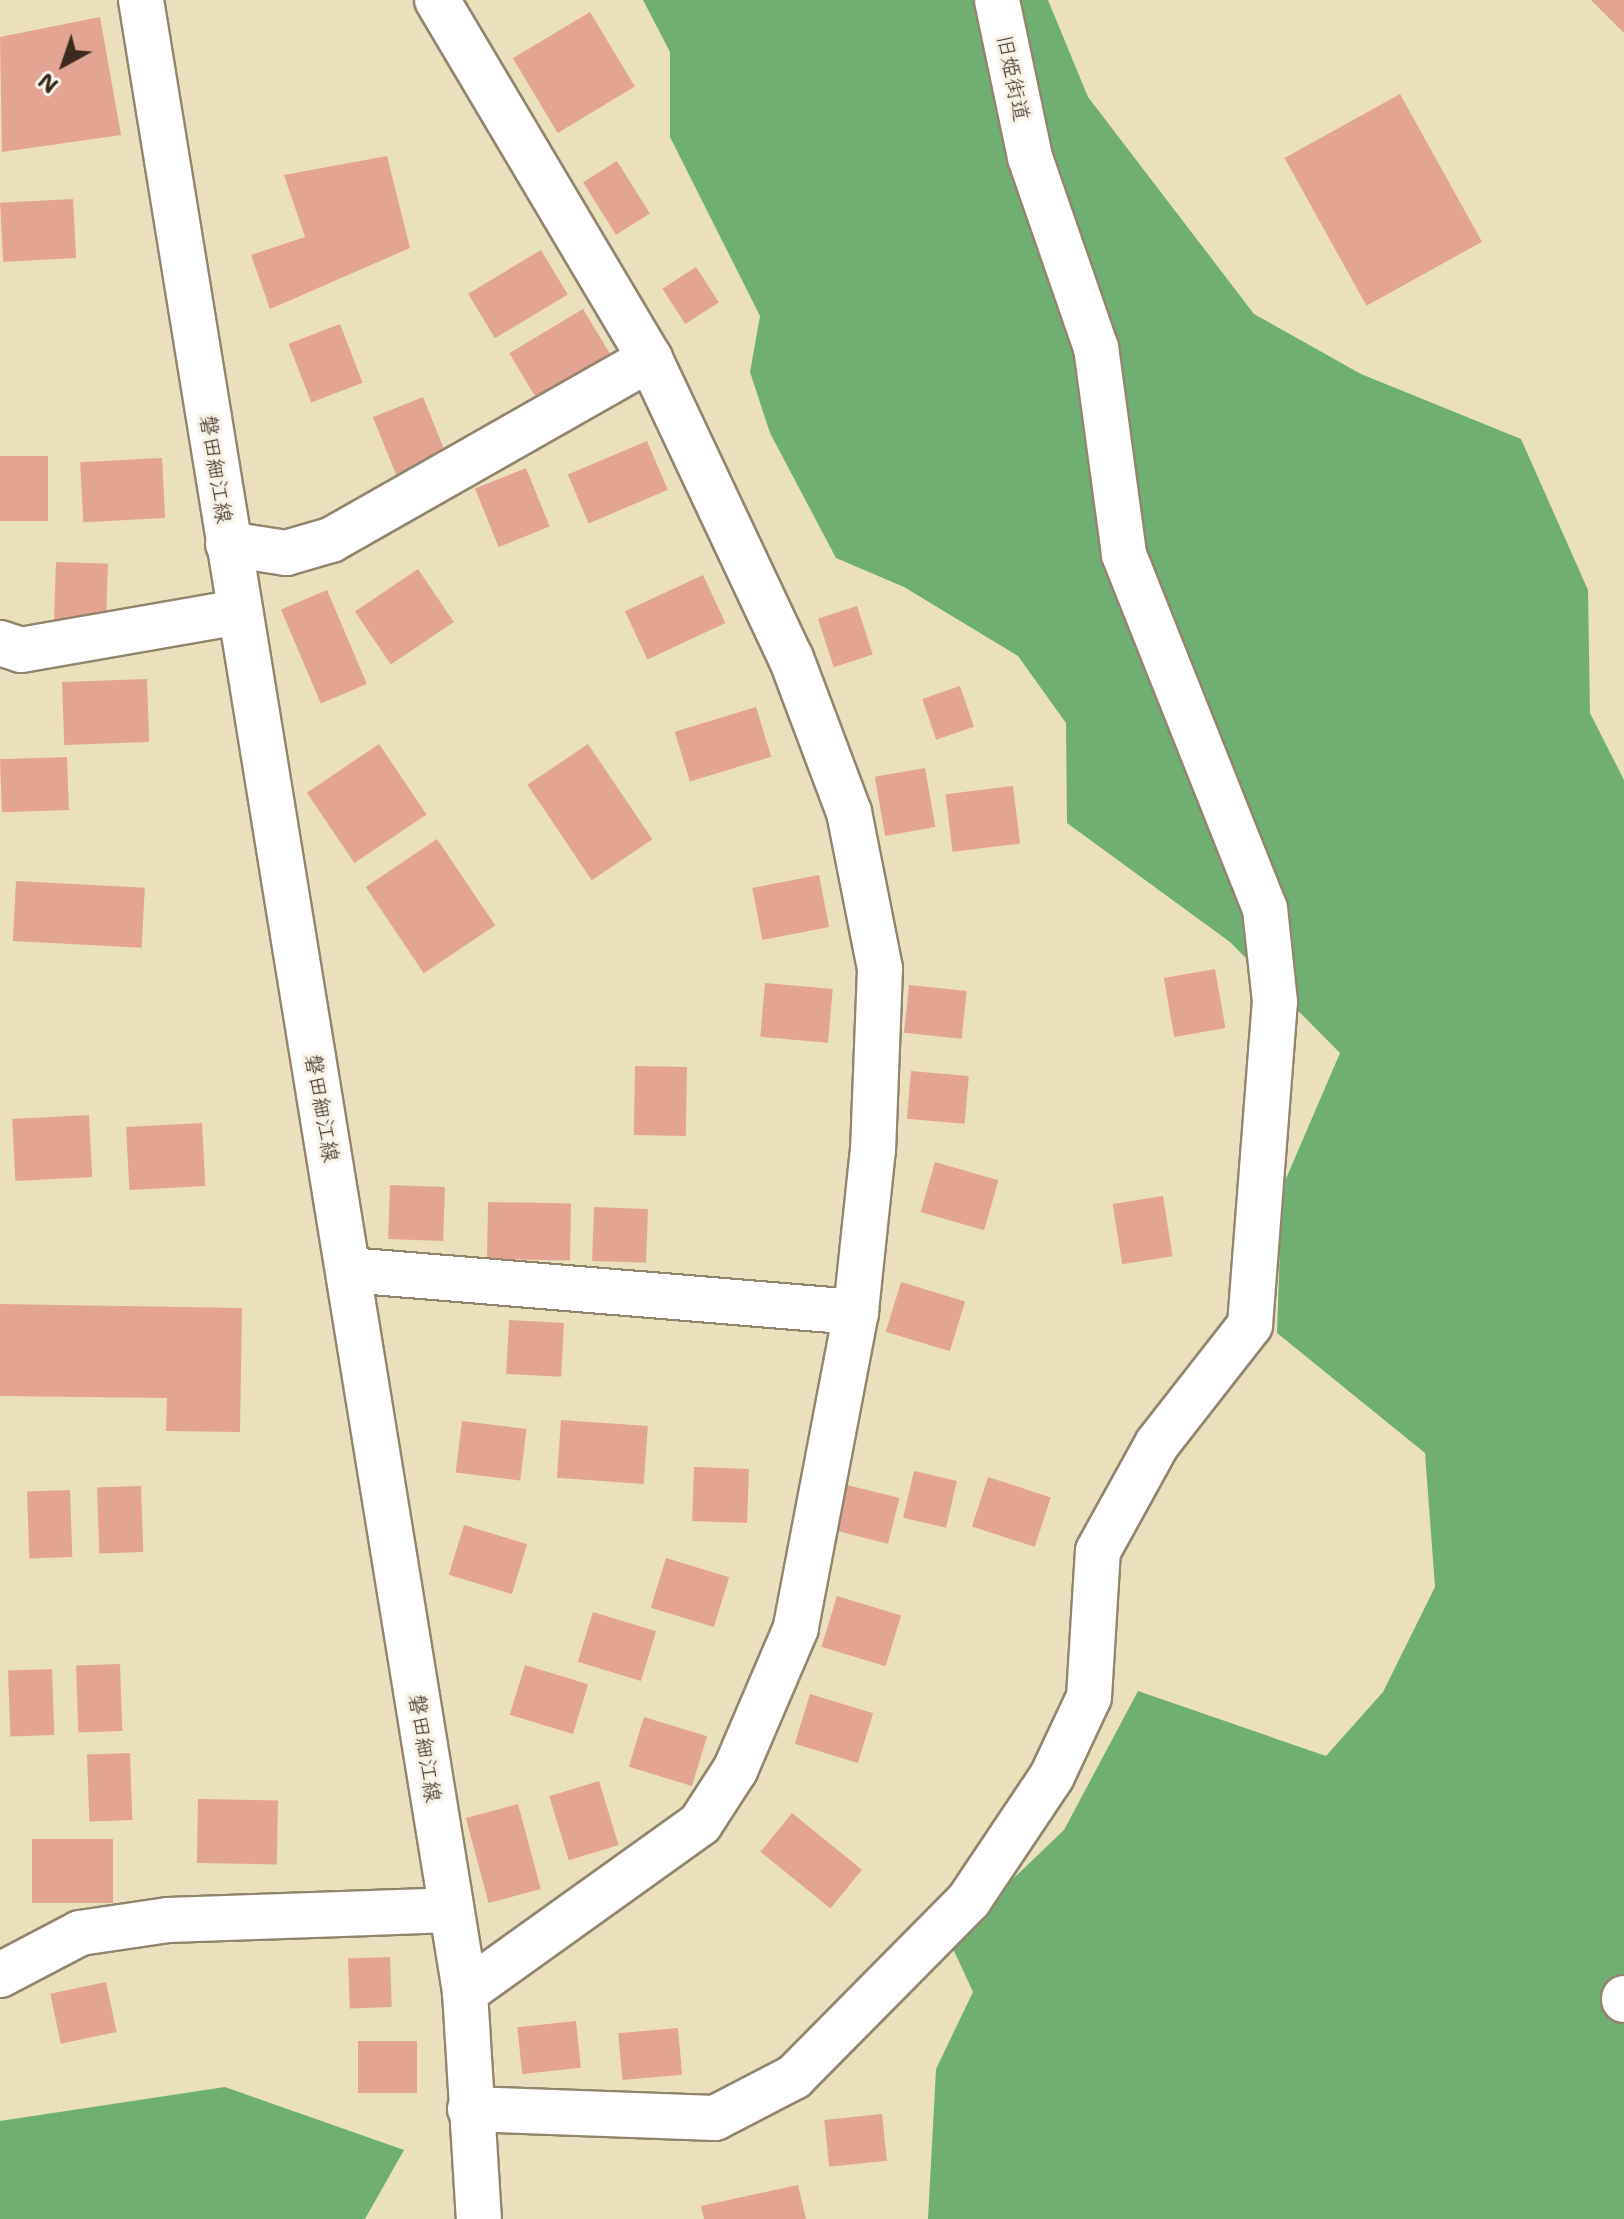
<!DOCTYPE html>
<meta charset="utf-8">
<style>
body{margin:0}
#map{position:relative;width:1624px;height:2219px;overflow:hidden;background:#eae0bd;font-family:"Shantell Sans","Klee One",sans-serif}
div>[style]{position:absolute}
.forest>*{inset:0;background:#6fb072}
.building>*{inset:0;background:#e3a494;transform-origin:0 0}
.roads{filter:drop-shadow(2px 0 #92856e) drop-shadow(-2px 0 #92856e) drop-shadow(0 2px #92856e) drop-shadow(0 -2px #92856e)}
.minor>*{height:44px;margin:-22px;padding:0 22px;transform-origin:22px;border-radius:22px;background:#fff}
.secondary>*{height:44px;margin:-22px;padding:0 22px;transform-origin:22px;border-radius:22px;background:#fff}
span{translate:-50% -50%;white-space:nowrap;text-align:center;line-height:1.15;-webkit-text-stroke:7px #f7f3e8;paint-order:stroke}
.street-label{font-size:22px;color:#3b2a1e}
.north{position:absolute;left:24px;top:24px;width:80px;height:80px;-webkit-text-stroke:6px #f7f3e8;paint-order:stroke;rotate:220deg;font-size:22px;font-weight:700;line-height:32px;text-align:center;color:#3b2a1e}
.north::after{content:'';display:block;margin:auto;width:28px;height:36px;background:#3b2a1e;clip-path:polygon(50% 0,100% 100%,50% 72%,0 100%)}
</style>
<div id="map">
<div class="forest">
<div style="clip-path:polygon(643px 0,1048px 0,1088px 97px,1254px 314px,1361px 374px,1521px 439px,1588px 590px,1590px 713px,1624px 780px,1624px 2219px,928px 2219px,936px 2069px,973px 1992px,949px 1940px,1064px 1830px,1138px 1691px,1326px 1756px,1383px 1692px,1435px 1587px,1425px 1453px,1277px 1333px,1282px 1188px,1340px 1053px,1230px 942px,1067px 823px,1066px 723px,1018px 656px,904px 587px,836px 558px,770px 433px,750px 372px,760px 316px,670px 137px,670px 52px)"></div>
<div style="clip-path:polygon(225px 2087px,404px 2150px,365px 2219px,0 2219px,0 2121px)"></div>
</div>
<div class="building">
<div style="clip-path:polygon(1591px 0,1624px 0,1624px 33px)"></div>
<div style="left:590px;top:12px;width:87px;height:90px;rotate:59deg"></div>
<div style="clip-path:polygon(100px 17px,121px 135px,2px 152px,0 37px)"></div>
<div style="left:1400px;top:94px;width:169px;height:132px;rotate:61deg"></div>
<div style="clip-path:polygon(387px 156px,410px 248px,270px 309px,251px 255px,305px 237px,284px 175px)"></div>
<div style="left:617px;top:161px;width:62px;height:40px;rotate:58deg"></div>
<div style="left:73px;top:199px;width:59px;height:73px;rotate:87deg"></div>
<div style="left:541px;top:250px;width:52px;height:85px;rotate:59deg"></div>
<div style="left:696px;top:267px;width:42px;height:40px;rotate:57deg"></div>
<div style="left:583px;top:309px;width:52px;height:86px;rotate:59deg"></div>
<div style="left:340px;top:324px;width:63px;height:55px;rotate:69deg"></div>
<div style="left:423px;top:397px;width:63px;height:54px;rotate:68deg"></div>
<div style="left:647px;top:441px;width:53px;height:86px;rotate:67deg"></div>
<div style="left:0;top:456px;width:48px;height:65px"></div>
<div style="left:162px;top:458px;width:60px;height:82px;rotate:87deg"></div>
<div style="left:526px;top:468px;width:63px;height:55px;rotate:68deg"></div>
<div style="left:56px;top:562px;width:52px;height:60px;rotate:2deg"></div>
<div style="left:418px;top:569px;width:64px;height:76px;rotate:56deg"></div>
<div style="left:703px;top:575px;width:53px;height:86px;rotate:65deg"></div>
<div style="left:327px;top:590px;width:102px;height:50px;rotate:67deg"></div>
<div style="left:857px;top:606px;width:51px;height:41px;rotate:72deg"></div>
<div style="left:147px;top:679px;width:63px;height:85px;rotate:88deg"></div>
<div style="left:960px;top:686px;width:43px;height:40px;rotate:71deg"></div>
<div style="left:756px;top:707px;width:52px;height:85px;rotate:73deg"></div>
<div style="left:379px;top:744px;width:85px;height:87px;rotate:56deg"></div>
<div style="left:588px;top:744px;width:115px;height:73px;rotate:56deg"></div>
<div style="left:67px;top:757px;width:53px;height:67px;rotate:88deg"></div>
<div style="left:925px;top:768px;width:60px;height:51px;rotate:80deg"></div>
<div style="left:1013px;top:786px;width:58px;height:68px;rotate:83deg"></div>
<div style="left:437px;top:839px;width:104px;height:86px;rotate:56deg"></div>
<div style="left:819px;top:875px;width:53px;height:68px;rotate:79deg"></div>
<div style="left:16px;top:881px;width:129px;height:60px;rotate:3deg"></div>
<div style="left:1215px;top:969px;width:60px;height:52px;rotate:80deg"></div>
<div style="left:765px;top:983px;width:68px;height:54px;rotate:5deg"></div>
<div style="left:909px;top:985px;width:58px;height:48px;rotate:6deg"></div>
<div style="left:635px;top:1066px;width:52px;height:69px;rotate:1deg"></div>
<div style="left:911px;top:1071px;width:58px;height:48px;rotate:5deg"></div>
<div style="left:89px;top:1115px;width:62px;height:77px;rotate:87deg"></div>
<div style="left:202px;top:1123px;width:63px;height:76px;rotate:87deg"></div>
<div style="left:935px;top:1162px;width:66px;height:52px;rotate:16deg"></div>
<div style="left:390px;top:1185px;width:55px;height:54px;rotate:2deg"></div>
<div style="left:1163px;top:1196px;width:61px;height:51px;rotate:81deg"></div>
<div style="left:488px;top:1202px;width:83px;height:57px;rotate:1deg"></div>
<div style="left:594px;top:1207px;width:54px;height:54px;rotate:2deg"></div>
<div style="left:901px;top:1282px;width:67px;height:52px;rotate:17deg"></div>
<div style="clip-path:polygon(0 1304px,242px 1308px,240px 1432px,166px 1431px,167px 1398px,0 1396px)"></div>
<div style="left:509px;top:1320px;width:55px;height:54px;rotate:3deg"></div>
<div style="left:561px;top:1420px;width:87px;height:58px;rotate:4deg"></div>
<div style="left:462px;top:1421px;width:65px;height:52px;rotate:7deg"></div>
<div style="left:694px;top:1467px;width:55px;height:54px;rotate:2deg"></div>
<div style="left:914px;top:1471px;width:44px;height:48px;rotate:13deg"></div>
<div style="left:988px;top:1477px;width:66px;height:52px;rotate:18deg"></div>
<div style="left:847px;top:1485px;width:54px;height:47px;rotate:14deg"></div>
<div style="left:141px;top:1486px;width:66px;height:44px;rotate:88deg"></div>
<div style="left:70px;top:1490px;width:67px;height:43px;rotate:88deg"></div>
<div style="left:464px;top:1525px;width:66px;height:52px;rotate:17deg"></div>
<div style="left:666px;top:1558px;width:66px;height:52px;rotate:17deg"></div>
<div style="left:837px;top:1596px;width:67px;height:53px;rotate:17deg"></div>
<div style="left:593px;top:1612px;width:66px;height:52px;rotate:17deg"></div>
<div style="left:120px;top:1664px;width:67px;height:44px;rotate:88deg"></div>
<div style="left:525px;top:1665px;width:66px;height:52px;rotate:17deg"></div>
<div style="left:52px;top:1669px;width:66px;height:44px;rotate:88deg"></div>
<div style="left:810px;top:1694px;width:66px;height:52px;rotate:17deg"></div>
<div style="left:644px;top:1717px;width:66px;height:52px;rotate:17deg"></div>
<div style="left:130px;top:1753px;width:67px;height:43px;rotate:88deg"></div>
<div style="left:599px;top:1781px;width:67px;height:52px;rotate:73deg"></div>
<div style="left:198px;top:1799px;width:80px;height:64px;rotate:1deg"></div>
<div style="left:518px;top:1804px;width:88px;height:54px;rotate:75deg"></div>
<div style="left:792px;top:1813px;width:90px;height:50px;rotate:39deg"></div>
<div style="left:32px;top:1839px;width:81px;height:64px"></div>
<div style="left:390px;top:1957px;width:50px;height:42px;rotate:88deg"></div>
<div style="left:106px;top:1982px;width:51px;height:57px;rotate:78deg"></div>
<div style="left:576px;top:2021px;width:47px;height:59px;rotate:84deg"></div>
<div style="left:678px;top:2028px;width:47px;height:60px;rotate:85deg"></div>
<div style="left:358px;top:2041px;width:59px;height:52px"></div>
<div style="left:882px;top:2114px;width:47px;height:58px;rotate:84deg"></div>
<div style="clip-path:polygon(798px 2185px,806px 2219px,704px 2219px,701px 2206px)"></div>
</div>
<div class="roads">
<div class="minor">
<div style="left:437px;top:0;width:417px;rotate:59.3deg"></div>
<div style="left:650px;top:359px;width:331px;rotate:64.8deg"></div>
<div style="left:791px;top:658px;width:165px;rotate:69.4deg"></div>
<div style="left:849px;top:812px;width:160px;rotate:78.8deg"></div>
<div style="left:880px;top:969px;width:180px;rotate:92.2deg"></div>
<div style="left:873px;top:1149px;width:164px;rotate:96deg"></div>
<div style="left:856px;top:1312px;width:322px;rotate:100.8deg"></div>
<div style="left:796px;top:1628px;width:155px;rotate:113.2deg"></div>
<div style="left:735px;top:1770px;width:64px;rotate:122.9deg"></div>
<div style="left:700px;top:1824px;width:289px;rotate:144.4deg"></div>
<div style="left:228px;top:544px;width:59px;rotate:8.8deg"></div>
<div style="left:286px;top:553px;width:47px;rotate:-16.1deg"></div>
<div style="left:331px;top:540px;width:367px;rotate:-29.6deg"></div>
<div style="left:0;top:643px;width:22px;rotate:18deg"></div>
<div style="left:21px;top:650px;width:221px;rotate:-9.9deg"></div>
<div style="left:349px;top:1270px;width:509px;rotate:4.74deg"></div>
<div style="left:0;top:1975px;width:90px;rotate:-27.7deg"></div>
<div style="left:80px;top:1933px;width:89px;rotate:-8.4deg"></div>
<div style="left:168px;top:1920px;width:283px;rotate:-2deg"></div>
<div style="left:1624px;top:1998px;width:2px;rotate:90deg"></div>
<div style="left:470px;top:2109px;width:245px;rotate:2.1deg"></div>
<div style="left:715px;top:2118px;width:89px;rotate:-27.4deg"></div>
<div style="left:794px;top:2077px;width:249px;rotate:-45.3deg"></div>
<div style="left:969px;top:1900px;width:149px;rotate:-56.2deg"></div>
<div style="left:1052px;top:1776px;width:87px;rotate:-64.9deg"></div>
<div style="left:1089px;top:1697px;width:146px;rotate:-86.5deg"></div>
<div style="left:1098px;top:1551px;width:122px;rotate:-61.1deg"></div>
<div style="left:1157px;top:1444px;width:151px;rotate:-52deg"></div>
<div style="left:1250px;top:1325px;width:324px;rotate:-85.6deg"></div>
<div style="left:1275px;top:1002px;width:94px;rotate:-96.1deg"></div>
<div style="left:1265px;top:909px;width:382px;rotate:-111.7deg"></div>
<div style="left:1124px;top:554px;width:208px;rotate:-97.7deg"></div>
<div style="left:1096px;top:348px;width:202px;rotate:-109.1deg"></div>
<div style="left:1030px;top:157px;width:160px;rotate:-101.9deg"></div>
</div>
<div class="secondary">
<div style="left:141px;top:0;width:2018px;rotate:80.76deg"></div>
<div style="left:465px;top:1992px;width:227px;rotate:86.5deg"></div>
</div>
</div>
<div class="street-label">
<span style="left:1013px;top:78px;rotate:78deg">旧姫街道</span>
<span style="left:216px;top:469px;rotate:81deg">磐田細江線</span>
<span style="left:322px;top:1108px;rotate:80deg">磐田細江線</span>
<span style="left:425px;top:1748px;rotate:81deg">磐田細江線</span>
</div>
<div class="north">N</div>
</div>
